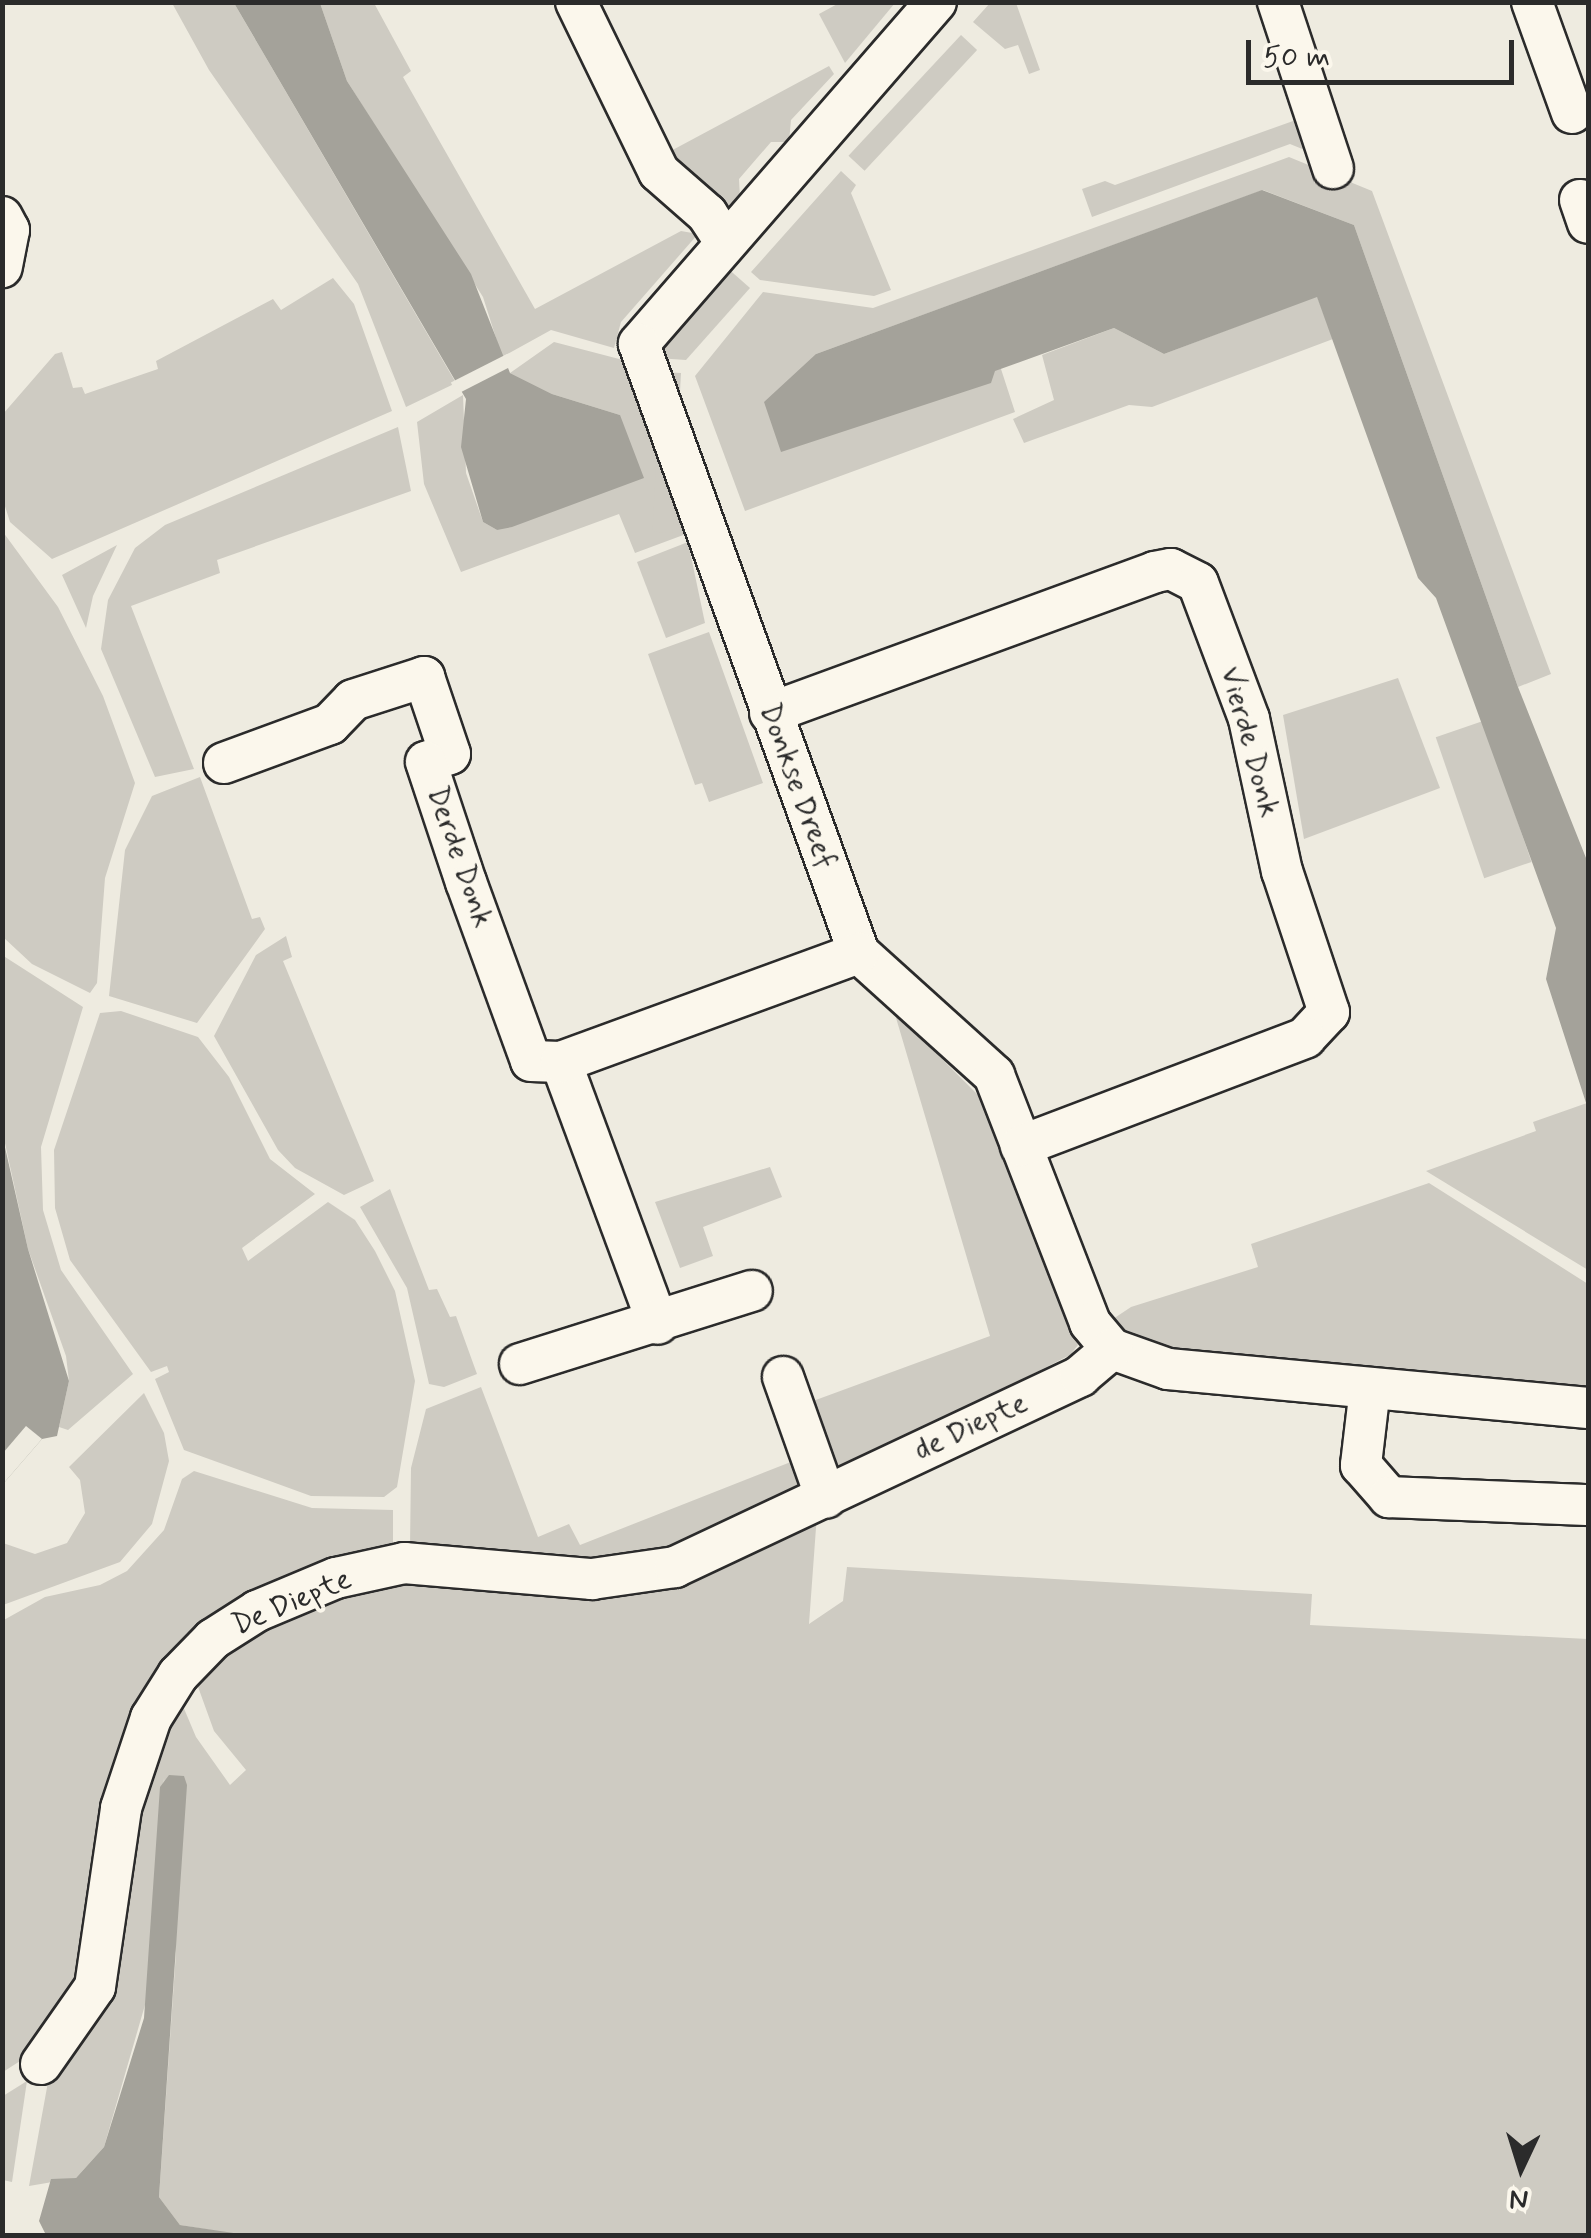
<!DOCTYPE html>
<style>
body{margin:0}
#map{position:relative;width:1591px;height:2238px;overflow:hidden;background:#eeebe0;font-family:Mynerve,sans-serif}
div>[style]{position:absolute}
.green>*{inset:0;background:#cecbc2;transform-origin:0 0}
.water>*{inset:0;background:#a4a29a}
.pier>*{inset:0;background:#eeebe0;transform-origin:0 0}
.roads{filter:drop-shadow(2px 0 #2b2b2b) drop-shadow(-2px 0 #2b2b2b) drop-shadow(0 2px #2b2b2b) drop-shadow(0 -2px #2b2b2b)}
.minor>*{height:40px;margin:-20px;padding:0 20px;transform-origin:20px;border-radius:20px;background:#fbf7ec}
span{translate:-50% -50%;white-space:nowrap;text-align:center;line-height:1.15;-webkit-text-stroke:8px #fbf7ec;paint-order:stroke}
.street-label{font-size:30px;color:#2b2b2b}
.frame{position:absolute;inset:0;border:5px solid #2b2b2b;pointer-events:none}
.north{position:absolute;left:1471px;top:2118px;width:100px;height:100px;-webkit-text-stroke:8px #fbf7ec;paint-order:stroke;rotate:184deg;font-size:28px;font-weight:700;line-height:40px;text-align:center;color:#2b2b2b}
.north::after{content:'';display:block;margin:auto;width:35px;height:45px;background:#2b2b2b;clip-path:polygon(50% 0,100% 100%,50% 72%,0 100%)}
.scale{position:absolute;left:1246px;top:40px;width:268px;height:45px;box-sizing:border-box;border:5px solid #2b2b2b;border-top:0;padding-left:12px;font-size:30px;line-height:35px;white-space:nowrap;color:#2b2b2b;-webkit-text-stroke:8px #fbf7ec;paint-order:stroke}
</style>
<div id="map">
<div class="green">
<div style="clip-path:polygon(841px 2px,895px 3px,845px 63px,819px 14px)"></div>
<div style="clip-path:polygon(172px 3px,234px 3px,456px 383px,406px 407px,358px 284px,209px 70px)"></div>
<div style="clip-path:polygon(320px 3px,374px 3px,411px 71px,403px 77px,535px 309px,681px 231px,698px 234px,621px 322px,614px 348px,551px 330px,502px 357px,483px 297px,347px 81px)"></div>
<div style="clip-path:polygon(990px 3px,1016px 3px,1040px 70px,1029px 74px,1018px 45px,1005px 49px,973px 22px)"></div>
<div style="left:961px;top:35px;width:22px;height:165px;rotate:43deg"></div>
<div style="clip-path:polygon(829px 66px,834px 74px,791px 120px,789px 142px,771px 142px,739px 179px,740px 198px,733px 205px,726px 206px,667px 153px)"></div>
<div style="clip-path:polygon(1307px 116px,1322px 157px,1290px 144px,1092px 217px,1082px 189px,1105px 181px,1115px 185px)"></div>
<div style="clip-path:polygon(1289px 157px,1372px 191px,1551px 674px,1518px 687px,1354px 225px,1263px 190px,816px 354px,1001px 369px,1015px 412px,745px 511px,695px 376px,763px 292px,873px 308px)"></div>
<div style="clip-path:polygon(841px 171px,856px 185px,851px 193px,891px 290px,874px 296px,760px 280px,751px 272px)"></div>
<div style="clip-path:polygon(725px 266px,750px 288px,686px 360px,657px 358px,657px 347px)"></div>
<div style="clip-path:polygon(333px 278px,354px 304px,392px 411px,52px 559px,10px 522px,3px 500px,3px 414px,55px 354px,62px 352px,73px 388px,82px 387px,85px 394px,158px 369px,156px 361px,273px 299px,281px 310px)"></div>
<div style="clip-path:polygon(1317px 296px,1333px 339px,1152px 407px,1129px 405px,1024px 443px,1013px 419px,1054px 400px,1042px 355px,1114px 328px,1164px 354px)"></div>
<div style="clip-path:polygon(554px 342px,623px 360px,686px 534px,635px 553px,619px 514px,461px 572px,424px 484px,417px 422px,463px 395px,466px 473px,483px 522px,497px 530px,620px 415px,552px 394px,510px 373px)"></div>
<div style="left:661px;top:372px;width:20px;height:160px;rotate:3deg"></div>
<div style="clip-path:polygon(398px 427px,411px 491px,217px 560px,220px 573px,131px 606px,194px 769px,155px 777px,101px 649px,108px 600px,135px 548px,165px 525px)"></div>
<div style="clip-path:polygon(3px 532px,58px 607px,103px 696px,135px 783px,105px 878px,97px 983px,90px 993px,32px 964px,3px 937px)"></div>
<div style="clip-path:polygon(688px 542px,705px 623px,666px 638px,637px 562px)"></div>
<div style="clip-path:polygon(117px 545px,93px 596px,86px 628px,62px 575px)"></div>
<div style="clip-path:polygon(709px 632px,763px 783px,709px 802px,702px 783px,695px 785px,648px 654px)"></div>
<div style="clip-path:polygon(1398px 678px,1440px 788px,1304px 839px,1283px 715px)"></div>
<div style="left:1483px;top:721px;width:149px;height:50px;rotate:71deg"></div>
<div style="clip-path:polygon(200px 777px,252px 919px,260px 917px,265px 929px,197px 1023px,109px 996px,125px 850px,152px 796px)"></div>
<div style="clip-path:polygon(286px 936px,292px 957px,283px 961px,374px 1181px,344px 1195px,295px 1168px,278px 1150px,214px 1036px,256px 955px)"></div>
<div style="clip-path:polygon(2px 955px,83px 1007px,41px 1147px,43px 1210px,61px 1270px,133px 1374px,68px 1430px,59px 1427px,69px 1381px,66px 1356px,28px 1249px,3px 1134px)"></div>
<div style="clip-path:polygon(121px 1011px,198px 1037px,229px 1077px,270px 1159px,315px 1194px,242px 1248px,248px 1261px,328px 1202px,355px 1220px,375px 1251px,395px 1291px,415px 1381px,397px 1487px,384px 1497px,311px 1496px,184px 1450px,155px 1379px,169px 1372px,167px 1366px,151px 1372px,70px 1260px,55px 1208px,54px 1150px,100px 1013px)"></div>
<div style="clip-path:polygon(894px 1011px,981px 1098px,1078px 1345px,1070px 1355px,827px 1479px,813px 1401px,990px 1336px)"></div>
<div style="clip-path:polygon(1587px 1103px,1588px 1270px,1426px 1171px,1536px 1131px,1533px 1122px)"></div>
<div style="clip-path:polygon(770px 1167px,782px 1197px,703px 1227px,713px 1256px,680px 1268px,655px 1202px)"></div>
<div style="clip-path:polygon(1429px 1183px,1588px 1284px,1588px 1391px,1163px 1352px,1132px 1340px,1110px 1321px,1131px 1307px,1258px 1267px,1251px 1244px)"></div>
<div style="clip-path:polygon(390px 1189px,429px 1290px,437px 1289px,450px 1317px,456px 1316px,477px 1374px,444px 1387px,429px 1384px,407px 1288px,360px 1207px)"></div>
<div style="clip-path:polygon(481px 1387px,538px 1537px,569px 1524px,580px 1545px,801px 1458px,804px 1495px,632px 1567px,410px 1547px,411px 1468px,426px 1409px)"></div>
<div style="clip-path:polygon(144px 1393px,164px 1433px,169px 1461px,152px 1524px,120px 1562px,3px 1605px,3px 1543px,35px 1554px,67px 1543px,85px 1513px,80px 1480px,69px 1467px)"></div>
<div style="clip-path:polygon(194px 1471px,312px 1508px,393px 1510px,393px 1554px,170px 1669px,85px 1982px,31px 2054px,3px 2072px,2px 1621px,45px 1597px,100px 1585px,127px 1571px,164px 1530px,182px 1479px)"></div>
<div style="clip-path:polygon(817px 1514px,809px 1624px,843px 1601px,847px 1567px,1312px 1594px,1310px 1625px,1588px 1639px,1588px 2235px,247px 2236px,180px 2225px,159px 2197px,176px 1953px,164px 1778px,149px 1991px,104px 2147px,76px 2178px,29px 2186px,48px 2082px,131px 1810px,177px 1692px,196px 1737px,230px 1785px,246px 1770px,214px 1731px,193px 1673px,219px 1644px,408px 1571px,543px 1582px)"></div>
<div style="clip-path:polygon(27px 2081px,12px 2182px,3px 2180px,3px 2096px)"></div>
</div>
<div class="water">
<div style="clip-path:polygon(234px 3px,320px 3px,347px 81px,471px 274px,510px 373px,552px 394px,620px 415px,644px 478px,512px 527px,497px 530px,483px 522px,461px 447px,466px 399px)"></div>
<div style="clip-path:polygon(1262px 190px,1354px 225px,1518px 687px,1588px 863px,1588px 1109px,1546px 979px,1556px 928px,1436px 598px,1418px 578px,1317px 297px,1164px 354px,1114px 328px,995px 371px,991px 383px,781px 452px,764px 402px,816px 354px)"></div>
<div style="clip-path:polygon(2px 1134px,28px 1249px,69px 1381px,57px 1436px,42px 1439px,3px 1484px)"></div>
<div style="clip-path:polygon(169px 1775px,184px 1776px,187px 1785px,159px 2197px,180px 2225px,247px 2235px,45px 2233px,39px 2221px,51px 2179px,76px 2178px,104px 2147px,144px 2018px,160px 1787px)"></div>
</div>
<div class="pier">
<div style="left:507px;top:354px;width:13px;height:63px;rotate:63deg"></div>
<div style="clip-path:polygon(26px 1426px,42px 1439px,3px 1484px,3px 1453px)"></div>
</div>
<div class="roads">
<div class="minor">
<div style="left:576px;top:2px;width:189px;rotate:64deg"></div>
<div style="left:659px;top:172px;width:64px;rotate:41.2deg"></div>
<div style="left:707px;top:214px;width:33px;rotate:57deg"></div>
<div style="left:936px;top:2px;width:453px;rotate:131deg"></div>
<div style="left:639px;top:344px;width:648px;rotate:70.14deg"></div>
<div style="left:859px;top:953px;width:182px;rotate:42.1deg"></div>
<div style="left:994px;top:1075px;width:266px;rotate:68.8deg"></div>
<div style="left:1090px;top:1323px;width:34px;rotate:50deg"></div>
<div style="left:1112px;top:1349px;width:59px;rotate:19.7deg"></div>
<div style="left:1168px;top:1369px;width:422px;rotate:5.3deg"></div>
<div style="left:1278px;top:2px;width:175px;rotate:71.7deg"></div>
<div style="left:1532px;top:2px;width:118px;rotate:70.2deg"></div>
<div style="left:1580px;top:200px;width:24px;rotate:71deg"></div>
<div style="left:2px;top:217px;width:15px;rotate:62deg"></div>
<div style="left:9px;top:230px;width:38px;rotate:101deg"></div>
<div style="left:770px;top:713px;width:410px;rotate:-20.1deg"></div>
<div style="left:1155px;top:572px;width:16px;rotate:-11deg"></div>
<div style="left:1171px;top:569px;width:30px;rotate:27deg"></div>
<div style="left:1198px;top:583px;width:145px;rotate:69.4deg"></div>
<div style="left:1249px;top:719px;width:156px;rotate:77.8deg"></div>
<div style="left:1282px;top:871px;width:149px;rotate:71.6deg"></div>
<div style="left:1329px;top:1012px;width:35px;rotate:133deg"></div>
<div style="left:1305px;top:1038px;width:304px;rotate:159.2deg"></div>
<div style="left:224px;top:763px;width:113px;rotate:-20.2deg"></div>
<div style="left:330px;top:724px;width:33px;rotate:-46deg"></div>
<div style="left:353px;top:700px;width:75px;rotate:-17.9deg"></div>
<div style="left:424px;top:677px;width:81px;rotate:71.3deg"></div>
<div style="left:450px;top:754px;width:25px;rotate:162deg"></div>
<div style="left:426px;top:762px;width:126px;rotate:71.6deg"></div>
<div style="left:466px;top:882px;width:190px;rotate:70deg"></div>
<div style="left:531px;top:1061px;width:30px;rotate:2deg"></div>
<div style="left:561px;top:1062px;width:279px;rotate:69.7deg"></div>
<div style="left:561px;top:1062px;width:317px;rotate:-20.1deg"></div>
<div style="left:520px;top:1364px;width:243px;rotate:-17.5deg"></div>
<div style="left:783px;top:1377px;width:128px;rotate:70.4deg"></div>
<div style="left:1370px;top:1388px;width:78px;rotate:96.7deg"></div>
<div style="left:1361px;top:1465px;width:43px;rotate:48.8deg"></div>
<div style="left:1389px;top:1497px;width:199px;rotate:2.3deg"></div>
<div style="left:41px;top:2064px;width:94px;rotate:-55deg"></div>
<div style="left:95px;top:1987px;width:181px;rotate:-81.7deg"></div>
<div style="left:121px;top:1808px;width:95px;rotate:-71.6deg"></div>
<div style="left:151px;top:1718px;width:51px;rotate:-57.9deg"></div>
<div style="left:178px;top:1675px;width:50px;rotate:-45.8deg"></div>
<div style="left:213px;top:1639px;width:52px;rotate:-32.5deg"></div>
<div style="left:257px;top:1611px;width:86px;rotate:-22.7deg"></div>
<div style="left:336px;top:1578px;width:70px;rotate:-12.4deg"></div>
<div style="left:404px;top:1563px;width:189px;rotate:4.9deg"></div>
<div style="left:592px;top:1579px;width:84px;rotate:-8.2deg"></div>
<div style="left:675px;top:1567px;width:448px;rotate:-25.2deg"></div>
<div style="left:1080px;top:1376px;width:42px;rotate:-40.2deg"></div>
</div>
</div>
<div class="street-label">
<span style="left:1249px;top:742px;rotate:75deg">Vierde Donk</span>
<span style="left:797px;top:786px;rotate:70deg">Donkse Dreef</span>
<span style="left:459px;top:857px;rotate:71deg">Derde Donk</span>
<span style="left:971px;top:1427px;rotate:-25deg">de Diepte</span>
<span style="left:292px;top:1603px;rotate:-23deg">De Diepte</span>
</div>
<div class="frame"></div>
<div class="north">N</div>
<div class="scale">50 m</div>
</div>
